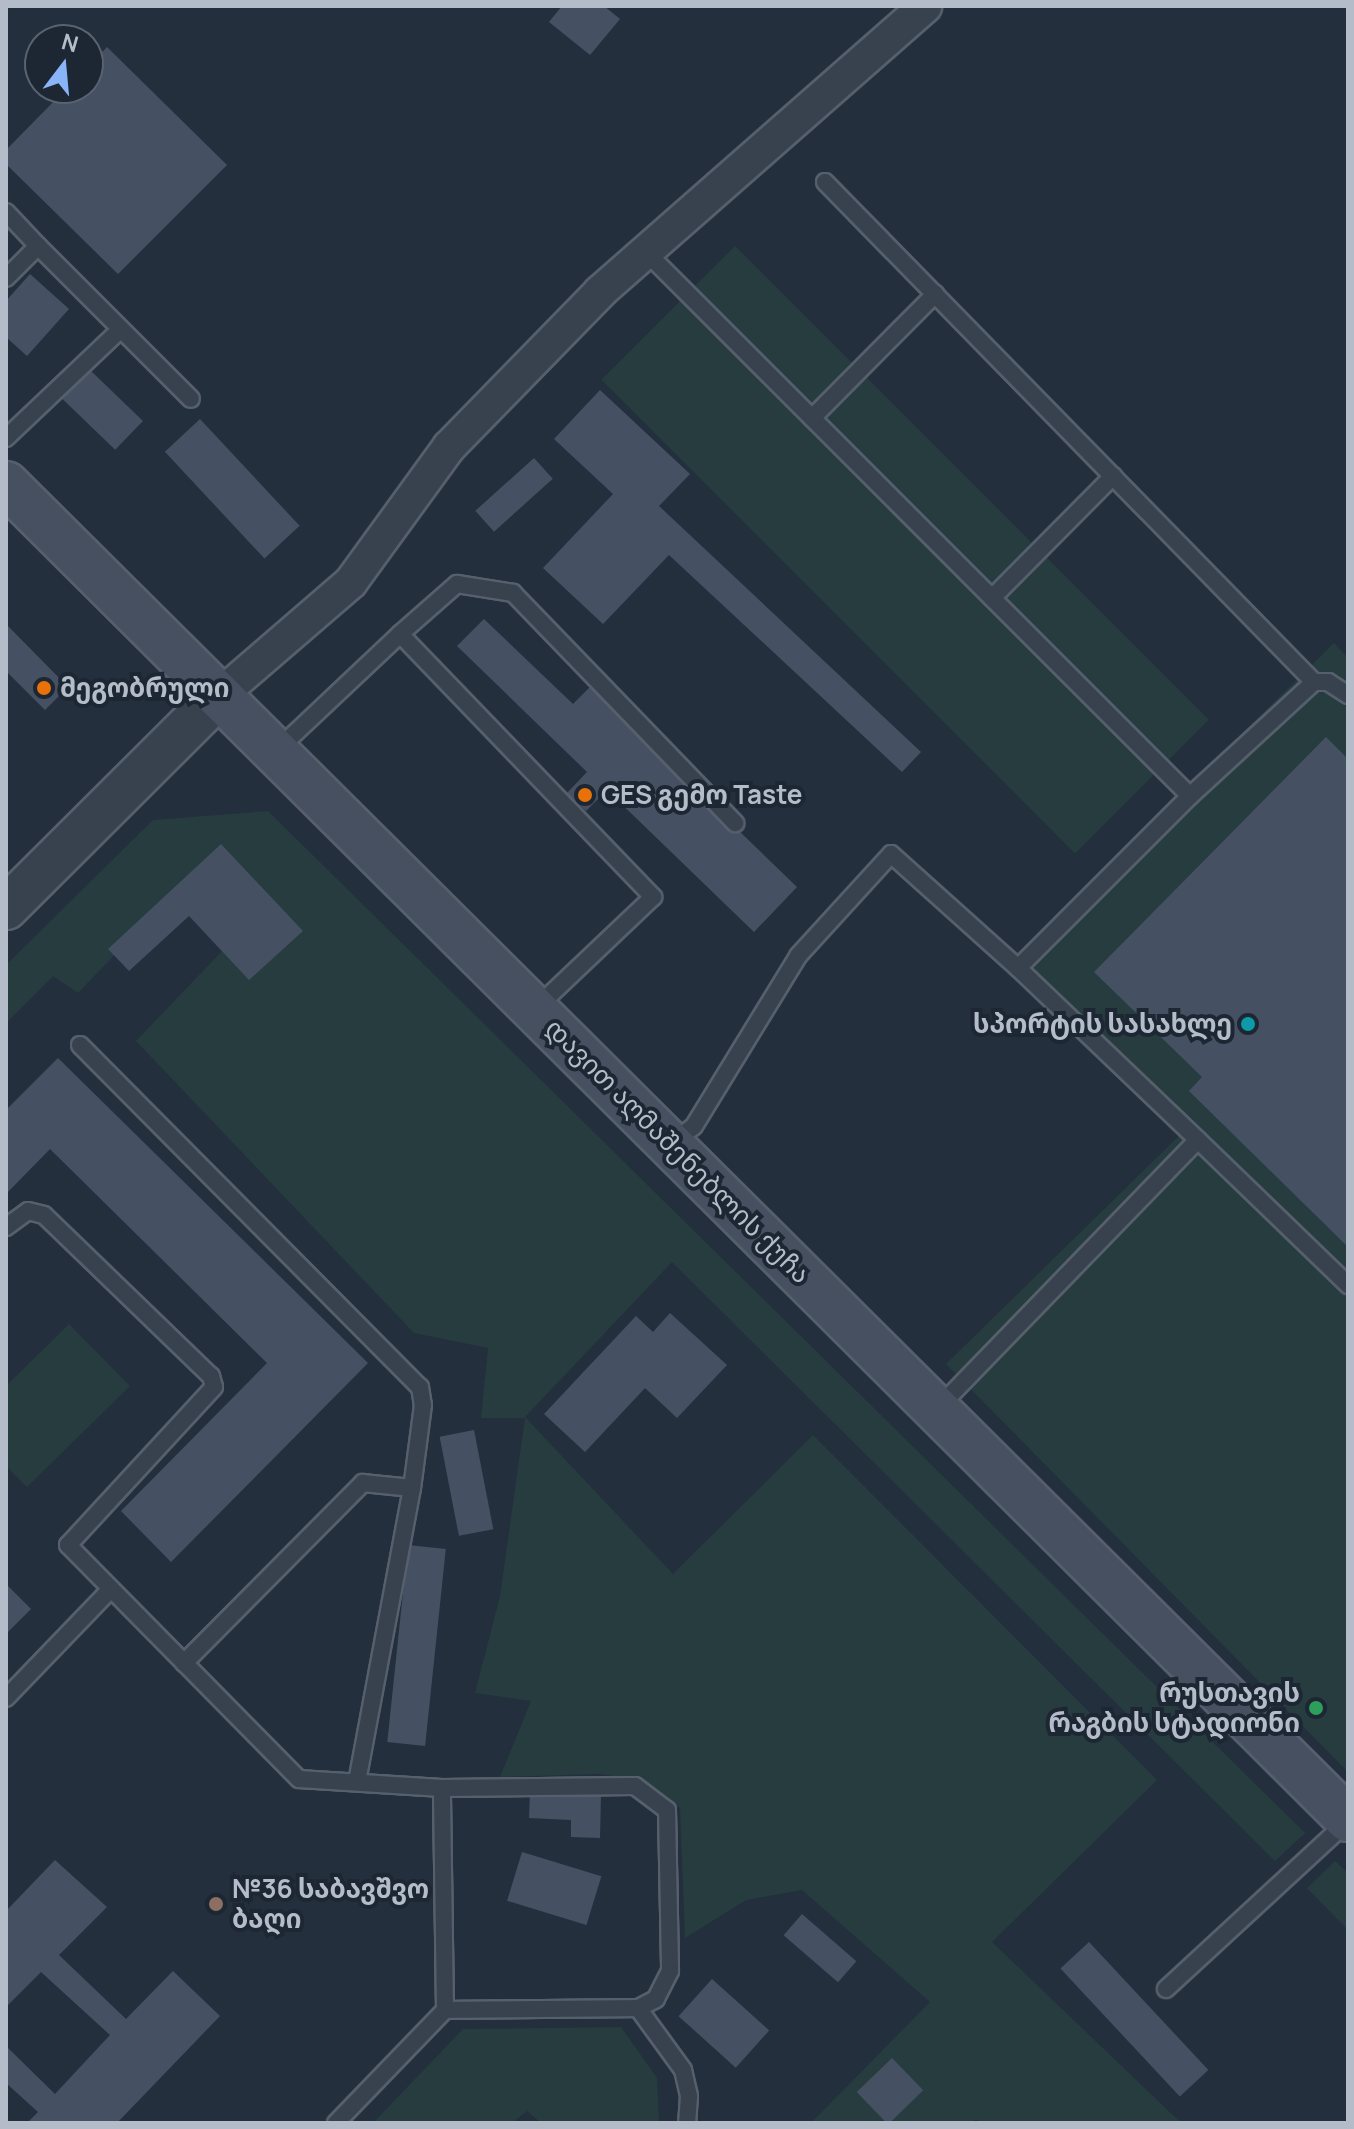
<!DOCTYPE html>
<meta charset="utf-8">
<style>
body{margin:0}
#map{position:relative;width:1354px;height:2129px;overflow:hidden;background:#242f3e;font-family:Manrope,"Noto Sans Georgian",sans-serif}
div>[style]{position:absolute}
.green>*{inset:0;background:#263c3f;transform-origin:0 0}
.building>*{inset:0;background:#455162;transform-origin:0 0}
.roads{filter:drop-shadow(2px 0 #565f6c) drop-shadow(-2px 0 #565f6c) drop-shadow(0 2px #565f6c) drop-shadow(0 -2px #565f6c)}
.service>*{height:16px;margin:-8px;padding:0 8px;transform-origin:8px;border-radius:8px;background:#38414e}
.minor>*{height:32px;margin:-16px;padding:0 16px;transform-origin:16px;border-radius:16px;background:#38414e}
.tertiary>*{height:42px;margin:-21px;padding:0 21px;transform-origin:21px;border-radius:21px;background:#38414e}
.secondary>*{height:44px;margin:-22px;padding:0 22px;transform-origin:22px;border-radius:22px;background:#465061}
.dots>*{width:22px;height:22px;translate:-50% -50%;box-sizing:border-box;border:4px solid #1d2633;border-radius:50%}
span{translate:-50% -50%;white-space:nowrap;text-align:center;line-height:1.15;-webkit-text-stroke:8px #1d2633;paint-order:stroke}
.poi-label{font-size:26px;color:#b4bcc9;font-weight:700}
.left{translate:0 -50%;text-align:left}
.right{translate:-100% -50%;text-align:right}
.street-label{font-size:26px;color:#b4bcc9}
.frame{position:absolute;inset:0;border:8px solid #b4bcc9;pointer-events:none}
.north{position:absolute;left:24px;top:24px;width:80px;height:80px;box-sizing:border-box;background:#1d2633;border:2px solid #59626f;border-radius:50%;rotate:16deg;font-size:22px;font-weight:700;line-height:32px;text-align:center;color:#b4bcc9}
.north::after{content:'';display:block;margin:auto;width:28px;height:36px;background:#8ab4f8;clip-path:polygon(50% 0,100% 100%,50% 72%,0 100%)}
</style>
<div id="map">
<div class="green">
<div style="left:735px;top:246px;width:670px;height:189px;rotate:45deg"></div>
<div style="clip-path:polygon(1334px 643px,1348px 658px,1348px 1772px,946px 1364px,1188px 1127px,1018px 954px)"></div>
<div style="clip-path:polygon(268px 811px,1305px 1833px,1275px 1861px,672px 1262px,525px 1417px,673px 1574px,813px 1435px,1157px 1780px,992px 1942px,1178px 2120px,1189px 2123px,982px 2123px,976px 2119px,972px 2123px,811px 2123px,930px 2002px,802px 1890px,746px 1900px,685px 1938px,680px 1808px,645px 1781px,600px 1774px,500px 1777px,531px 1701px,475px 1693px,500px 1596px,525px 1418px,481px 1418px,488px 1348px,414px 1333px,136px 1041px,225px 948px,173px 894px,78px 993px,53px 976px,6px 1023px,6px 965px,153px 820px)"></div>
<div style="clip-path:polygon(69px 1324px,130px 1386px,27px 1487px,6px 1466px,6px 1386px)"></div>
<div style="clip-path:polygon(1335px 1861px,1348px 1873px,1348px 1930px,1307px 1888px)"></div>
<div style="clip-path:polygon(621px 2027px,657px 2078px,659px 2123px,541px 2123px,527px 2111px,512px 2123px,373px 2123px,463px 2029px)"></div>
</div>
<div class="building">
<div style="clip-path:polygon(562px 6px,604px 6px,620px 19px,590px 55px,549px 22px)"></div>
<div style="clip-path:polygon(107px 47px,227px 165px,118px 274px,6px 164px,6px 150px,67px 88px,88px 88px,88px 67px)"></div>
<div style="clip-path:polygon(30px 274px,69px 309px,27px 356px,6px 337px,6px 301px)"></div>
<div style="left:89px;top:369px;width:75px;height:40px;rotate:44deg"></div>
<div style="clip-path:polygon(600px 390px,690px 474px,659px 506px,921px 752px,902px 772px,669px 555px,603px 624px,543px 568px,613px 494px,554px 439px)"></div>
<div style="left:200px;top:419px;width:146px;height:48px;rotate:47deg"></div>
<div style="left:534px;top:458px;width:28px;height:79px;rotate:48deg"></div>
<div style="clip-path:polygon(484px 619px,573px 704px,590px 687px,797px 887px,754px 932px,607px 790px,586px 811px,567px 793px,587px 772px,457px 646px)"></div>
<div style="clip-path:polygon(6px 624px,68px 687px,45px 710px,6px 671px)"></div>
<div style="clip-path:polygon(1326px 737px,1348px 759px,1348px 1247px,1189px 1091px,1202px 1077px,1094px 972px)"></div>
<div style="clip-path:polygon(221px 844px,303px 931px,249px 980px,189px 916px,129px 971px,108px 949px)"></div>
<div style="clip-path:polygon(58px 1058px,368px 1363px,171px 1562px,121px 1511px,267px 1363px,50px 1149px,6px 1194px,6px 1110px)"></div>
<div style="clip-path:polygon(670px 1313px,727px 1365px,677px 1418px,645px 1388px,585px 1452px,544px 1414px,636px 1316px,653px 1332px)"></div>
<div style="left:474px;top:1430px;width:101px;height:35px;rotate:79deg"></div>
<div style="left:408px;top:1545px;width:38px;height:198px;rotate:6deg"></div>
<div style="clip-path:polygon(6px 1584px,31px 1609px,6px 1634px)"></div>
<div style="clip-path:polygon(530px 1791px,601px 1794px,600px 1838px,571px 1837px,571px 1820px,529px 1818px)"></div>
<div style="left:522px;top:1852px;width:83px;height:51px;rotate:17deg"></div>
<div style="clip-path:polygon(55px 1860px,107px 1907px,59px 1955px,126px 2019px,173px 1971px,220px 2016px,117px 2123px,27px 2123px,38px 2112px,6px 2083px,6px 2046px,55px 2094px,110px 2035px,41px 1972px,6px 2007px,6px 1911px)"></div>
<div style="left:802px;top:1914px;width:72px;height:28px;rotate:41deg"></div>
<div style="left:1089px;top:1942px;width:175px;height:39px;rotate:47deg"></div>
<div style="left:712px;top:1979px;width:77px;height:50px;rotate:42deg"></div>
<div style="left:892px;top:2058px;width:45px;height:49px;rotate:46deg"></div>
</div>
<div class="roads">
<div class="service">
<div style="left:825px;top:182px;width:699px;rotate:45.64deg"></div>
<div style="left:6px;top:212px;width:47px;rotate:46.7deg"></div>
<div style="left:38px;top:246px;width:45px;rotate:135deg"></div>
<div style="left:38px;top:246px;width:216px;rotate:45deg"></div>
<div style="left:645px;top:251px;width:771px;rotate:45deg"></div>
<div style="left:812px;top:418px;width:175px;rotate:-45.2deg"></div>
<div style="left:6px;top:438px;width:158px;rotate:-43.5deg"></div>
<div style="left:992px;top:598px;width:172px;rotate:-45.2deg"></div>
<div style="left:400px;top:634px;width:76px;rotate:-41.3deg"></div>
<div style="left:457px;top:584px;width:57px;rotate:9.1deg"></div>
<div style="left:513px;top:593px;width:320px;rotate:46deg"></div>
<div style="left:276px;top:751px;width:170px;rotate:-43.3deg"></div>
<div style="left:400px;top:634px;width:365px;rotate:46.1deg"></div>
<div style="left:653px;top:897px;width:161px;rotate:136.5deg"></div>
<div style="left:80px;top:1045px;width:482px;rotate:45.2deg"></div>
<div style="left:420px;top:1387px;width:18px;rotate:81deg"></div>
<div style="left:423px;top:1405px;width:84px;rotate:97.5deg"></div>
<div style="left:412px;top:1488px;width:299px;rotate:100.6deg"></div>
<div style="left:1198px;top:1140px;width:209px;rotate:44deg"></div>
<div style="left:673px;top:1142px;width:26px;rotate:-37deg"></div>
<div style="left:694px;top:1126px;width:199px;rotate:-58.5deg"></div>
<div style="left:798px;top:956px;width:138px;rotate:-47.6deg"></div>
<div style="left:891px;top:854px;width:171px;rotate:41.9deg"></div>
<div style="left:6px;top:1227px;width:27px;rotate:-36deg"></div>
<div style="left:28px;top:1211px;width:16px;rotate:14deg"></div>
<div style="left:44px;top:1215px;width:232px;rotate:44deg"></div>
<div style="left:211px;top:1376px;width:11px;rotate:75deg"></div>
<div style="left:214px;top:1387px;width:215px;rotate:132.7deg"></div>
<div style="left:68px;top:1545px;width:329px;rotate:45.4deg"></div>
<div style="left:299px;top:1779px;width:143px;rotate:3.6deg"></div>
<div style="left:442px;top:1788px;width:193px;rotate:-0.6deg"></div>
<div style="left:635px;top:1786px;width:40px;rotate:37deg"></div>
<div style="left:667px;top:1810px;width:161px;rotate:88.9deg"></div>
<div style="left:670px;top:1971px;width:31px;rotate:117deg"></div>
<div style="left:656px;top:1999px;width:20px;rotate:153deg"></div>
<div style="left:638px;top:2008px;width:193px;rotate:179.4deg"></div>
<div style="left:445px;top:2010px;width:222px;rotate:-90.8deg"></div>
<div style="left:938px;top:1408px;width:373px;rotate:-45.9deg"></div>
<div style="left:1198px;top:1140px;width:249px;rotate:-136.3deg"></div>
<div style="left:1018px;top:968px;width:243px;rotate:-45deg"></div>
<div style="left:1190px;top:796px;width:168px;rotate:-42.6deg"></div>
<div style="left:1314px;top:682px;width:14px"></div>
<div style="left:1328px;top:682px;width:24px;rotate:33deg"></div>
<div style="left:184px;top:1663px;width:254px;rotate:-45.2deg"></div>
<div style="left:363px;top:1483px;width:49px;rotate:5.8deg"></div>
<div style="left:6px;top:1698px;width:151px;rotate:-46.1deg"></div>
<div style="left:1166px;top:1989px;width:246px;rotate:-42.7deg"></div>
<div style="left:638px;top:2008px;width:77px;rotate:54deg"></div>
<div style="left:683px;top:2070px;width:27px;rotate:77deg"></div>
<div style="left:689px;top:2096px;width:27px;rotate:94deg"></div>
<div style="left:336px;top:2123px;width:157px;rotate:-46deg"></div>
</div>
<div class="minor">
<div style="left:219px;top:696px;width:174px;rotate:-40.8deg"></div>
<div style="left:351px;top:582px;width:167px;rotate:-54deg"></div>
<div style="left:449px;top:447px;width:216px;rotate:-45.7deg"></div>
<div style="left:600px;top:292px;width:433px;rotate:-41.3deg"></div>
</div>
<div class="tertiary">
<div style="left:6px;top:908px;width:301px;rotate:-44.9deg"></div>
</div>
<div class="secondary">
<div style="left:6px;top:484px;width:1893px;rotate:44.85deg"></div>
</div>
</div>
<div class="dots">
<div style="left:44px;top:688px;background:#e8710a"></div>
<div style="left:585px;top:795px;background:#e8710a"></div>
<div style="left:1248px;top:1024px;background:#0f9aa8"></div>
<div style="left:1316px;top:1708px;background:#2e9e5b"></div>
<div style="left:216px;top:1904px;background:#8d6e63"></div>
</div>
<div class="poi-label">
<span class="left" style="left:60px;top:688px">მეგობრული</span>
<span class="left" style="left:601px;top:795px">GES გემო Taste</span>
<span class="right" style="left:1232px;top:1024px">სპორტის სასახლე</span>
<span class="right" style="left:1300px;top:1708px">რუსთავის<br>რაგბის სტადიონი</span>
<span class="left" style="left:232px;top:1904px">№36 საბავშვო<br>ბაღი</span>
</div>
<div class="street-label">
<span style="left:678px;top:1151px;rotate:45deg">დავით აღმაშენებლის ქუჩა</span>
</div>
<div class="frame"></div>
<div class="north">N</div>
</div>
